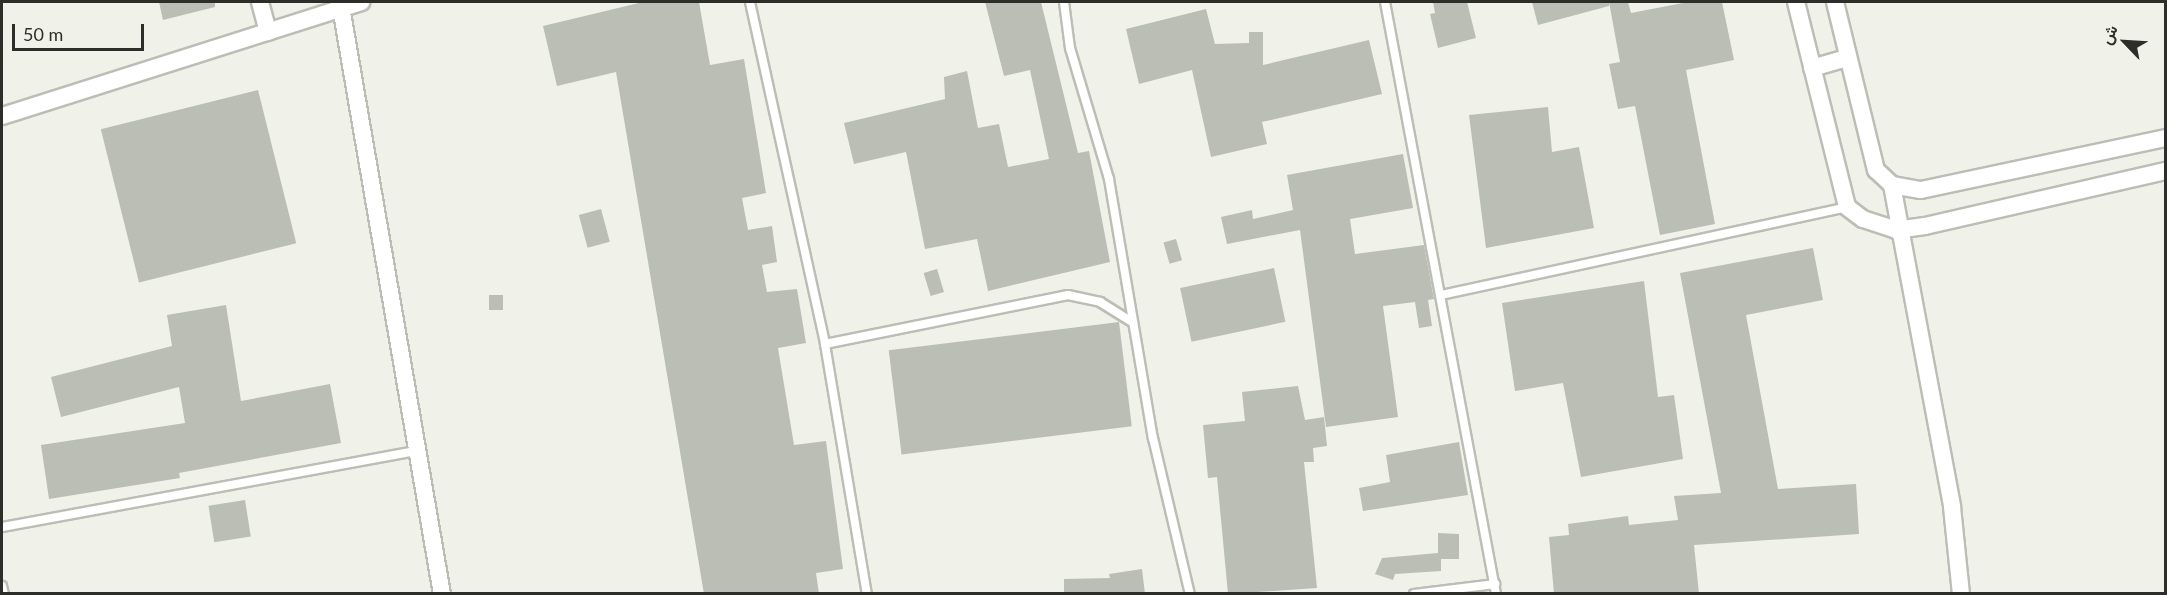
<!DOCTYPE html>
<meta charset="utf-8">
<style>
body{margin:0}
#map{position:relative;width:2167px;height:595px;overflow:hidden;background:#f0f2e9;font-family:Lato,Vazirmatn,sans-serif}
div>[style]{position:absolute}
.building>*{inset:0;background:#bbbeb5;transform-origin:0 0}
.roads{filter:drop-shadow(2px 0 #bcbeb5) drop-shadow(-2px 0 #bcbeb5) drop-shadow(0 2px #bcbeb5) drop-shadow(0 -2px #bcbeb5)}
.service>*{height:8px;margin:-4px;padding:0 4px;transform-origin:4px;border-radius:4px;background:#fff}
.minor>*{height:16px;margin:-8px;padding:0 8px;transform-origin:8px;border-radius:8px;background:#fff}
span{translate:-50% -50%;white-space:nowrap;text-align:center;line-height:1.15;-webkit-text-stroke:4.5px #f0f2e9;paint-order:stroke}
.frame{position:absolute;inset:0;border:3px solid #2d2e2a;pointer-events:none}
.north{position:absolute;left:2095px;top:12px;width:60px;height:60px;-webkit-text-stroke:4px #f0f2e9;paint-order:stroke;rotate:295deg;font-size:16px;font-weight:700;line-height:24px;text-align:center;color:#2d2e2a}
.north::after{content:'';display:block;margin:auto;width:21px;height:27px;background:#2d2e2a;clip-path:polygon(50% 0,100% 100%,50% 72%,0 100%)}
.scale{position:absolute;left:12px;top:24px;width:132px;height:27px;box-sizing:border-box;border:3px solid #2d2e2a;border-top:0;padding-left:8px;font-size:18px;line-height:21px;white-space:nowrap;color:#2d2e2a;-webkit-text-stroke:4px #f0f2e9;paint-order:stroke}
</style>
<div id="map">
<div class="building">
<div style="clip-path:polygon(159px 2px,215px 2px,215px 7px,163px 20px)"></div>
<div style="clip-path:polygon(643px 2px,699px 2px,710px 65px,744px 59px,766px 193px,742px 198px,748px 230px,772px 226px,777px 262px,762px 265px,767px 292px,797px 289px,806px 343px,778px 348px,794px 445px,826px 441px,843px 569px,816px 573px,819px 594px,704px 594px,616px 72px,557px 86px,543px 26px)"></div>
<div style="clip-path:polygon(985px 2px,1041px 2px,1078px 153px,1089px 151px,1110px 262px,988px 291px,977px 239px,925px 249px,906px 152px,854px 164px,844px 123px,945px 99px,944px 77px,967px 71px,978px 128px,999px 124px,1008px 167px,1049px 159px,1030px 70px,1004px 76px)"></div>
<div style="clip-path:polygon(1433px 2px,1467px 2px,1476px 38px,1438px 48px,1430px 14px,1435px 13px)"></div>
<div style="clip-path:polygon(1532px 2px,1609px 2px,1609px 6px,1538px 25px)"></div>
<div style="clip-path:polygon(1609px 2px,1628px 2px,1631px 13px,1688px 2px,1722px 2px,1734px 60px,1686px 70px,1715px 224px,1660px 235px,1635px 106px,1618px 109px,1609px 64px,1620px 62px)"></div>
<div style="clip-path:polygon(1206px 9px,1215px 44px,1249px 43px,1249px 32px,1263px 32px,1263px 65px,1369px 40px,1382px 94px,1262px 122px,1267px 144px,1211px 157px,1192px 70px,1139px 84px,1126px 29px)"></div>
<div style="left:258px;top:90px;width:158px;height:162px;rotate:76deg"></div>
<div style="clip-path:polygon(1548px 107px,1552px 152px,1579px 147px,1594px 228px,1486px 248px,1469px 115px)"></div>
<div style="clip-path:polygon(1403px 154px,1413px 208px,1350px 219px,1355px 254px,1424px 245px,1434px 299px,1428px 300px,1432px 326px,1419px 328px,1415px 302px,1383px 306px,1398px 417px,1326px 427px,1300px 230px,1227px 244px,1221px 217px,1252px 210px,1253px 219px,1293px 210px,1287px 175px)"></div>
<div style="left:601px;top:209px;width:34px;height:23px;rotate:75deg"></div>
<div style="left:1176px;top:239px;width:22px;height:13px;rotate:74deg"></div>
<div style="clip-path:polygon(1813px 248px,1823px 300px,1746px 315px,1778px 489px,1856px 484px,1859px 534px,1694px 545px,1699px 594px,1554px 594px,1549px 537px,1569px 535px,1568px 524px,1628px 516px,1629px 525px,1678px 520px,1674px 496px,1721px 493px,1680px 273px)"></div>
<div style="left:1274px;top:268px;width:55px;height:96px;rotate:78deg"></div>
<div style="left:937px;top:269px;width:24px;height:14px;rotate:73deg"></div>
<div style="clip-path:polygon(1644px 281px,1658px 397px,1674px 395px,1683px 459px,1581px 477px,1563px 383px,1515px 391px,1502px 303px)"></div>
<div style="left:503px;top:295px;width:15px;height:14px;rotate:90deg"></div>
<div style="clip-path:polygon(226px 305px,241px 401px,330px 384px,341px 443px,179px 473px,180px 478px,49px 499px,41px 445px,185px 423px,179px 387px,61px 417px,51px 377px,172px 346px,167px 315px)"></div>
<div style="left:1119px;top:322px;width:105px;height:232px;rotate:83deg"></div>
<div style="clip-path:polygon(1298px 386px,1305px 420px,1324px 417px,1327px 446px,1313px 448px,1314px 462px,1304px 462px,1317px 588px,1228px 594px,1217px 477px,1208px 478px,1203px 425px,1245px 421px,1242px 392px)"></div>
<div style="clip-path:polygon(1459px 442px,1468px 495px,1363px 511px,1359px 488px,1390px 482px,1386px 455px)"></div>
<div style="left:245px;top:500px;width:37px;height:37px;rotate:81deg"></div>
<div style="clip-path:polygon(1438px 533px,1459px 534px,1459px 559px,1441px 559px,1441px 571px,1395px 574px,1393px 580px,1375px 574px,1382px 558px,1438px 553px)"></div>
<div style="clip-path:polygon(1142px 569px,1145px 594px,1064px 594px,1064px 579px,1110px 578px,1109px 574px)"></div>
</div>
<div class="roads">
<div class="service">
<div style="left:750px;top:2px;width:350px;rotate:77.6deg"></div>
<div style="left:825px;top:344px;width:254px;rotate:80.5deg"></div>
<div style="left:1064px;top:2px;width:46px;rotate:82.6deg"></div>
<div style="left:1070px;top:48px;width:137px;rotate:73.4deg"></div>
<div style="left:1109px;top:179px;width:263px;rotate:80.4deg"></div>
<div style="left:1153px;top:438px;width:160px;rotate:76.7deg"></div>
<div style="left:1385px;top:2px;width:602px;rotate:79.38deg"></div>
<div style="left:1441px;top:295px;width:415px;rotate:-12.2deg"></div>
<div style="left:825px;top:344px;width:248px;rotate:-11.4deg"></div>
<div style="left:1068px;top:295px;width:33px;rotate:12deg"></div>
<div style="left:1100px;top:302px;width:39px;rotate:32deg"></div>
<div style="left:2px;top:527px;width:425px;rotate:-10.4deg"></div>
<div style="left:2px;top:586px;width:8px;rotate:76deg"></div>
<div style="left:1414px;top:594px;width:82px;rotate:-7deg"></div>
</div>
<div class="minor">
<div style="left:260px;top:2px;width:31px;rotate:75deg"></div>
<div style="left:1796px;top:2px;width:211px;rotate:76deg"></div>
<div style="left:1847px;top:207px;width:20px;rotate:37deg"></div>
<div style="left:1863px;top:219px;width:35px;rotate:18deg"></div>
<div style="left:1896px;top:230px;width:29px;rotate:-8deg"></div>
<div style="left:1925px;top:226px;width:247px;rotate:-12.9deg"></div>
<div style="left:1835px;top:2px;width:173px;rotate:76.3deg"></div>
<div style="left:1876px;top:170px;width:22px;rotate:43deg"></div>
<div style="left:1892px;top:185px;width:29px;rotate:10deg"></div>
<div style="left:1921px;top:190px;width:250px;rotate:-12deg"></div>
<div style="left:341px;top:7px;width:596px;rotate:80.24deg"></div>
<div style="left:1812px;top:68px;width:37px;rotate:-16deg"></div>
<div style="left:2px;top:116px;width:377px;rotate:-17.6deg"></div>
<div style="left:1892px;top:185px;width:328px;rotate:79.4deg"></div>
<div style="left:1952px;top:507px;width:87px;rotate:84.1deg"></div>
</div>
</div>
<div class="frame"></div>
<div class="north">ش</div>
<div class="scale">50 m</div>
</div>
